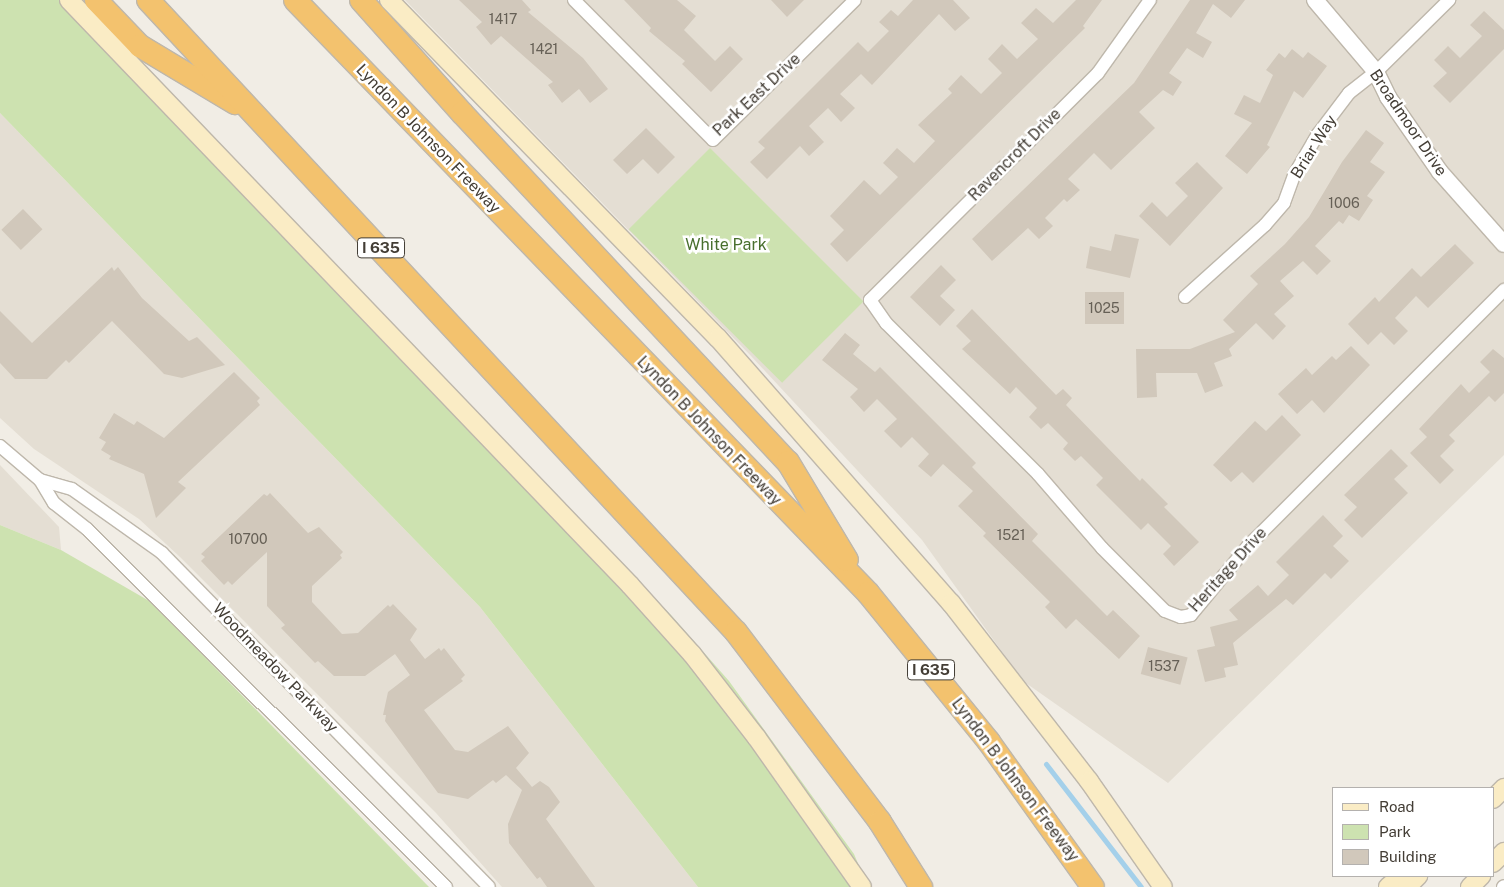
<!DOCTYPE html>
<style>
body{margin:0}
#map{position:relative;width:1504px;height:887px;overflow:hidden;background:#f1ede5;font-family:"Public Sans",sans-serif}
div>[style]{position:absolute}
.residential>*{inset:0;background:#e4ded3}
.green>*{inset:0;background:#cde2b0;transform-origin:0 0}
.stream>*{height:5px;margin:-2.5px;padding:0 2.5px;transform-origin:2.5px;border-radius:2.5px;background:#a4d0ea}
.building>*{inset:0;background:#d1c8bb;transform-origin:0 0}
.roads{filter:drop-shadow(1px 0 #beb7ab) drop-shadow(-1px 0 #beb7ab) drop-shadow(0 1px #beb7ab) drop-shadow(0 -1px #beb7ab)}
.minor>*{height:12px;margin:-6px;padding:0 6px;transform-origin:6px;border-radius:6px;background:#fff}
.tertiary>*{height:16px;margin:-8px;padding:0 8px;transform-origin:8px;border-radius:8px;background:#fff}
.secondary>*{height:18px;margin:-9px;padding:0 9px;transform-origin:9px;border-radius:9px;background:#faecc5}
.motorway>*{height:22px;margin:-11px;padding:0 11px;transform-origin:11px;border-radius:11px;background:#f3c26e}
span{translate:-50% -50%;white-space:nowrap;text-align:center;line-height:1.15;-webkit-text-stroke:5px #fff;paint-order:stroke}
.number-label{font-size:14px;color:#666056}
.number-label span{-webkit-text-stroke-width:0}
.shield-label span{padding:1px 4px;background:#fff;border:1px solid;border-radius:4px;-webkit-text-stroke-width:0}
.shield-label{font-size:15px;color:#433d35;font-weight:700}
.street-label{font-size:16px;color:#433d35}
.park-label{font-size:16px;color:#486f2d}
.legend{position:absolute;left:1332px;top:787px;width:162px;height:90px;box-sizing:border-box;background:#fff;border:1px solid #b4b1ae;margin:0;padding:6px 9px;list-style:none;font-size:15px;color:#433d35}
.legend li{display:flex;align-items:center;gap:10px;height:25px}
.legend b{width:25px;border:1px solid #b4b1ae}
</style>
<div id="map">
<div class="residential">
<div style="clip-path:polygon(405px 0,1504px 0,1504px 455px,1168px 783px,1023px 681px,922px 540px,751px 356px)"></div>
<div style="clip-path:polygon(0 113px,480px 607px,698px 887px,502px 887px,436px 813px,180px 557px,139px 519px,34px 449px,0 418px)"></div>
<div style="clip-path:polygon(0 465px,59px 527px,61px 550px,0 525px)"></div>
</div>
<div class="green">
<div style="clip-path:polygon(0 0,72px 0,671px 615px,729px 681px,854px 854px,868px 887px,698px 887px,480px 607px,0 113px)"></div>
<div style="left:710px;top:148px;width:217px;height:115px;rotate:45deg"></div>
<div style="clip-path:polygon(0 525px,61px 550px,151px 602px,429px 887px,0 887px)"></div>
</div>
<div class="stream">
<div style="left:1046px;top:764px;width:155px;rotate:52.3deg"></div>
</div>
<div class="building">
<div style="clip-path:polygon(459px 0,522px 0,531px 10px,528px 12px,583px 58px,608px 89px,590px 103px,579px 89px,562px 103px,548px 85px,553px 82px,501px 36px,491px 45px,476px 27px,482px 22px)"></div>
<div style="clip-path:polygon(624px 0,677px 0,696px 16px,684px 30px,715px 61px,730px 46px,743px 59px,711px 92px,682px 64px,685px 61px,649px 31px,651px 28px)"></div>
<div style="clip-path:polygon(771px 0,804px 0,787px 17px)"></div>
<div style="clip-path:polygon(913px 0,953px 0,970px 18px,955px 31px,939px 14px,872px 85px,861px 74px,840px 94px,855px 108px,841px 122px,828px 108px,809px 126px,824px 142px,809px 156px,800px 146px,767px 179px,750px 162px,765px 148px,758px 142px,858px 42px,868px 52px,889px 31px,879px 22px,891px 10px,898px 16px)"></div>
<div style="clip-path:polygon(1076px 0,1102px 0,1083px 26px,1085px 28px,847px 262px,830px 244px,844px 230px,830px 216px,864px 180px,880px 195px,898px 177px,883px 163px,897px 148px,914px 163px,935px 141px,918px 125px,952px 93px,948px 89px,961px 75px,981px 94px,1002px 73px,988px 59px,1002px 44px,1017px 59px,1038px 39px,1021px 23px,1036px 8px,1053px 23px)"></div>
<div style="clip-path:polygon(1190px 0,1245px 0,1231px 18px,1213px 4px,1196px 33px,1212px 42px,1203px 58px,1187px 48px,1169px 73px,1182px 82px,1173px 96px,1163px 90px,1139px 112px,1155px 128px,1111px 170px,1094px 153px,1068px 179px,1080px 190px,1067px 202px,1064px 199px,1045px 218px,1053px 226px,1039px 239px,1028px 228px,992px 261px,972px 239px,1134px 83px)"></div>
<div style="clip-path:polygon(1484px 11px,1504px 30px,1504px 49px,1450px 103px,1433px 86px,1447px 73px,1434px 60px,1448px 46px,1460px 58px,1482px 36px,1470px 25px)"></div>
<div style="clip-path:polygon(1292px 49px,1303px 58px,1308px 52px,1327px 66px,1303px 98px,1294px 91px,1267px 145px,1270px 147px,1247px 174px,1225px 156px,1252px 123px,1234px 114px,1244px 95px,1260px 103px,1273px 75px,1266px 70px,1279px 53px,1285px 58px)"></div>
<div style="clip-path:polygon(646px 128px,675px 157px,658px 174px,643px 159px,627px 174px,613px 160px)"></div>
<div style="clip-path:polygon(1366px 130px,1384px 143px,1370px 162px,1385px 172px,1367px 196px,1373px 200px,1359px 221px,1349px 215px,1343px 224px,1339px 221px,1315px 246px,1331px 261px,1317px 275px,1303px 261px,1280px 281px,1294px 296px,1274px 314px,1286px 326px,1273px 340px,1256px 323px,1229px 349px,1232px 356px,1214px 363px,1223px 386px,1205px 393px,1197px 373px,1156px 373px,1157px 397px,1137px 398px,1136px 349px,1190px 349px,1235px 332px,1223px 320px,1258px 284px,1250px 276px,1285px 244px,1309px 217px,1342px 162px)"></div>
<div style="clip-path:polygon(1197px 162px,1223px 188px,1170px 246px,1139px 216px,1152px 202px,1167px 217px,1188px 196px,1175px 183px)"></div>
<div style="left:23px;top:209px;width:28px;height:30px;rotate:46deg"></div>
<div style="clip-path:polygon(1115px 234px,1139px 239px,1130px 278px,1086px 268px,1090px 246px,1111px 251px)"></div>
<div style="clip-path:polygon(1455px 244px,1474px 263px,1428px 308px,1416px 296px,1395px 318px,1408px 331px,1394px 345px,1381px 332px,1368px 345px,1348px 324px,1375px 297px,1379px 302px,1412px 268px,1421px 277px)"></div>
<div style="clip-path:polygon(941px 265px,956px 280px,940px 296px,955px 310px,940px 326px,910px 297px)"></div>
<div style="clip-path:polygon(112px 267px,114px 271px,118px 267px,142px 298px,189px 341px,197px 337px,225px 365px,182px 378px,164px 374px,112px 321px,69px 363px,66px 360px,47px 379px,15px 379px,0 363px,0 311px,32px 343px)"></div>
<div style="left:1085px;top:292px;width:39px;height:32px"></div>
<div style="clip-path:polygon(972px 309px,1056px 395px,1063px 389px,1072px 398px,1066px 405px,1140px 481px,1142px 478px,1168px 504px,1164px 507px,1199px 542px,1174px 566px,1163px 554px,1171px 546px,1148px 523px,1141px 530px,1096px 485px,1103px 478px,1081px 456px,1075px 461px,1063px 449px,1068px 443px,1048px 423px,1041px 429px,1029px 417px,1037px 408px,1016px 387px,1010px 394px,962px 349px,971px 341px,956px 326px)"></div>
<div style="clip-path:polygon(845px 333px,860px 345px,853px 354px,875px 372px,880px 367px,976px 463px,972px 467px,1038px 534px,1032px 541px,1107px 616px,1113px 610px,1140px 636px,1119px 659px,1076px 619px,1066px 629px,1045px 607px,1050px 602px,983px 536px,986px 533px,958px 506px,973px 491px,943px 464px,931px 477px,918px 466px,929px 454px,912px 437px,901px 448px,884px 431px,897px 419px,877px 399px,864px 412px,850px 397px,858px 389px,822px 360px)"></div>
<div style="clip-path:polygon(1351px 346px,1370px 365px,1324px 413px,1312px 400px,1297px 414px,1278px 394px,1306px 368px,1312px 375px,1332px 356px,1336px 360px)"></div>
<div style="clip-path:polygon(1493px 349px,1504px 358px,1504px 393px,1495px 402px,1489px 396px,1449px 435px,1455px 441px,1440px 456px,1454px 470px,1440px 484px,1410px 453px,1427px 437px,1419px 429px,1461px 384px,1469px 393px,1490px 372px,1480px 362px)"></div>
<div style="clip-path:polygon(234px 372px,260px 398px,257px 401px,260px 405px,178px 482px,186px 488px,156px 518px,144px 474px,109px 459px,111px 456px,101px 450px,106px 442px,99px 438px,114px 413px,134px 425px,137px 421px,164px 438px)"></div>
<div style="clip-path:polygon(1282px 415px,1301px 435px,1253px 483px,1242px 472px,1231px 482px,1213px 465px,1255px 421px,1266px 431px)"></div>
<div style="clip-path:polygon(1391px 449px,1408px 466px,1394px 479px,1408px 493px,1362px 538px,1344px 520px,1357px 507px,1344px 495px)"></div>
<div style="clip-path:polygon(270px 493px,308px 533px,319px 527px,343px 552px,340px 555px,342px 558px,312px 586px,312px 602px,342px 634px,358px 633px,388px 605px,390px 607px,393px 604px,417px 629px,410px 640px,425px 659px,439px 648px,441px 651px,444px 648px,465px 675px,461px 679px,463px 681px,424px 710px,455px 750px,468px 752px,508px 726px,529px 753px,516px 768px,532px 787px,540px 781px,549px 787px,560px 802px,546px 819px,595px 887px,547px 887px,540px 877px,537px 879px,509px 843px,508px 824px,522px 790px,506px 775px,496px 783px,493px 780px,468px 799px,438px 793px,385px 721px,386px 715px,383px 715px,388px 692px,410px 675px,395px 654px,365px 676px,334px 676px,318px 661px,315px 663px,281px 628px,285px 625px,267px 606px,267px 552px,232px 585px,228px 581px,224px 585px,201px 561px,205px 557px,201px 554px,264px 494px,267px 496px)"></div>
<div style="clip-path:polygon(1323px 515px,1343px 536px,1333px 546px,1349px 561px,1331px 579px,1325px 573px,1293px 605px,1286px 599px,1233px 643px,1238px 665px,1224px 668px,1226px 677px,1205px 682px,1197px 650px,1215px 646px,1210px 627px,1238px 620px,1229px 610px,1258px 585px,1268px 596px,1289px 575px,1276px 562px)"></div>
<div style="left:1148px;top:647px;width:41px;height:28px;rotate:15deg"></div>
</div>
<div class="roads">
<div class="minor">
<div style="left:574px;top:0;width:197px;rotate:45.2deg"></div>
<div style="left:713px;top:140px;width:199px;rotate:-44.6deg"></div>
<div style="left:1150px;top:0;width:90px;rotate:125.5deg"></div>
<div style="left:1098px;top:73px;width:322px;rotate:135.1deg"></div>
<div style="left:870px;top:300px;width:28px;rotate:55deg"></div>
<div style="left:886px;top:323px;width:214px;rotate:44.8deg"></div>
<div style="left:1038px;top:474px;width:98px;rotate:49.1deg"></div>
<div style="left:1102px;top:548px;width:89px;rotate:45deg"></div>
<div style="left:1165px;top:611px;width:17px;rotate:21deg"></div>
<div style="left:1181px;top:617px;width:10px;rotate:-11deg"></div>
<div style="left:1191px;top:615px;width:91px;rotate:-50.4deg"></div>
<div style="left:1249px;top:545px;width:361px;rotate:-45deg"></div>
<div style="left:1185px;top:297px;width:108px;rotate:-42deg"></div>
<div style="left:1265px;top:225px;width:29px;rotate:-49deg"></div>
<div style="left:1284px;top:203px;width:30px;rotate:-70deg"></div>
<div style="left:1294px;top:175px;width:48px;rotate:-59.7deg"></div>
<div style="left:1318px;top:134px;width:51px;rotate:-52.9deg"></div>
<div style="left:1349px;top:93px;width:34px;rotate:-38deg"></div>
<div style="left:1376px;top:72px;width:103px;rotate:-44.6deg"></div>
<div style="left:0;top:446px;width:52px;rotate:40.4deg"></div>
<div style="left:40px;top:480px;width:27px;rotate:59deg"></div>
<div style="left:54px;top:503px;width:42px;rotate:38.2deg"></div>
<div style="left:87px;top:529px;width:507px;rotate:44.92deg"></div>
<div style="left:40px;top:480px;width:33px;rotate:16deg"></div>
<div style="left:72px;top:489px;width:110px;rotate:35.4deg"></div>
<div style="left:162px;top:553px;width:467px;rotate:45.6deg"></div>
<div style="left:1503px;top:887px;width:1px;rotate:-45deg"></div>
</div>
<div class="tertiary">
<div style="left:1315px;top:0;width:94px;rotate:49.7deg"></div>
<div style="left:1376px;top:72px;width:28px;rotate:64deg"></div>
<div style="left:1388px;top:97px;width:91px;rotate:55.3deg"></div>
<div style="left:1440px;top:172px;width:96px;rotate:48.4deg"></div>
</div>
<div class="secondary">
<div style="left:69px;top:0;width:811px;rotate:46.2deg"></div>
<div style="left:630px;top:585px;width:93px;rotate:48.1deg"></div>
<div style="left:692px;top:654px;width:106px;rotate:52.3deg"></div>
<div style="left:757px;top:738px;width:182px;rotate:54.8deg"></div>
<div style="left:389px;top:0;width:472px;rotate:45.8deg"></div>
<div style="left:718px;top:338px;width:353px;rotate:48.7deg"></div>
<div style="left:951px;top:603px;width:225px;rotate:52.2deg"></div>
<div style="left:1089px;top:781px;width:129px;rotate:55.1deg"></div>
<div style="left:1493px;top:799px;width:16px;rotate:-45deg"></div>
<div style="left:1493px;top:863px;width:16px;rotate:-45deg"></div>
<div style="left:1388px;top:887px;width:17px;rotate:-40deg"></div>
<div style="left:1407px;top:887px;width:16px;rotate:-45deg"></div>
<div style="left:1470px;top:887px;width:16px;rotate:-45deg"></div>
</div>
<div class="motorway">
<div style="left:96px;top:0;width:64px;rotate:46.3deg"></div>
<div style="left:140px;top:46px;width:111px;rotate:31deg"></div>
<div style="left:148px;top:0;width:863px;rotate:47.07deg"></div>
<div style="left:736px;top:632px;width:238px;rotate:52.8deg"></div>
<div style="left:880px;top:822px;width:77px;rotate:57.8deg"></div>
<div style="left:295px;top:0;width:825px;rotate:45.98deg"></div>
<div style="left:868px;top:593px;width:192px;rotate:50.9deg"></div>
<div style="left:989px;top:742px;width:178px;rotate:54.4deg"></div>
<div style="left:361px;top:0;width:152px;rotate:48.2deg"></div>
<div style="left:462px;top:113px;width:478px;rotate:47deg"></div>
<div style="left:788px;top:462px;width:114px;rotate:59deg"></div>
</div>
</div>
<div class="number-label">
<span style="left:503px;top:19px">1417</span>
<span style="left:544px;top:49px">1421</span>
<span style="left:1344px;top:203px">1006</span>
<span style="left:1104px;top:308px">1025</span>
<span style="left:1011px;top:535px">1521</span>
<span style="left:248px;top:539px">10700</span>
<span style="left:1164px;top:666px">1537</span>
</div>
<div class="shield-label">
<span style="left:381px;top:248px">I 635</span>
<span style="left:931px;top:670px">I 635</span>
</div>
<div class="street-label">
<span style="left:757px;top:95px;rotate:-43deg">Park East Drive</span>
<span style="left:1408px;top:123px;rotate:56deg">Broadmoor Drive</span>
<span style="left:428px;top:139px;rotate:46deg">Lyndon B Johnson Freeway</span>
<span style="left:1314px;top:147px;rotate:-58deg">Briar Way</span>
<span style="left:1015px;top:155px;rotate:-45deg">Ravencroft Drive</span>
<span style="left:709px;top:431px;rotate:46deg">Lyndon B Johnson Freeway</span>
<span style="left:1228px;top:570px;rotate:-48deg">Heritage Drive</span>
<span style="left:275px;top:668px;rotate:46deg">Woodmeadow Parkway</span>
<span style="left:1015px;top:780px;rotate:53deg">Lyndon B Johnson Freeway</span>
</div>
<div class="park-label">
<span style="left:726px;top:245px">White Park</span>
</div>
<ul class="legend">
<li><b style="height:6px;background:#faecc5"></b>Road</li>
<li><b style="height:14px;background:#cde2b0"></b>Park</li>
<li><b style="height:14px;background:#d1c8bb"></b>Building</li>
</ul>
</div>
